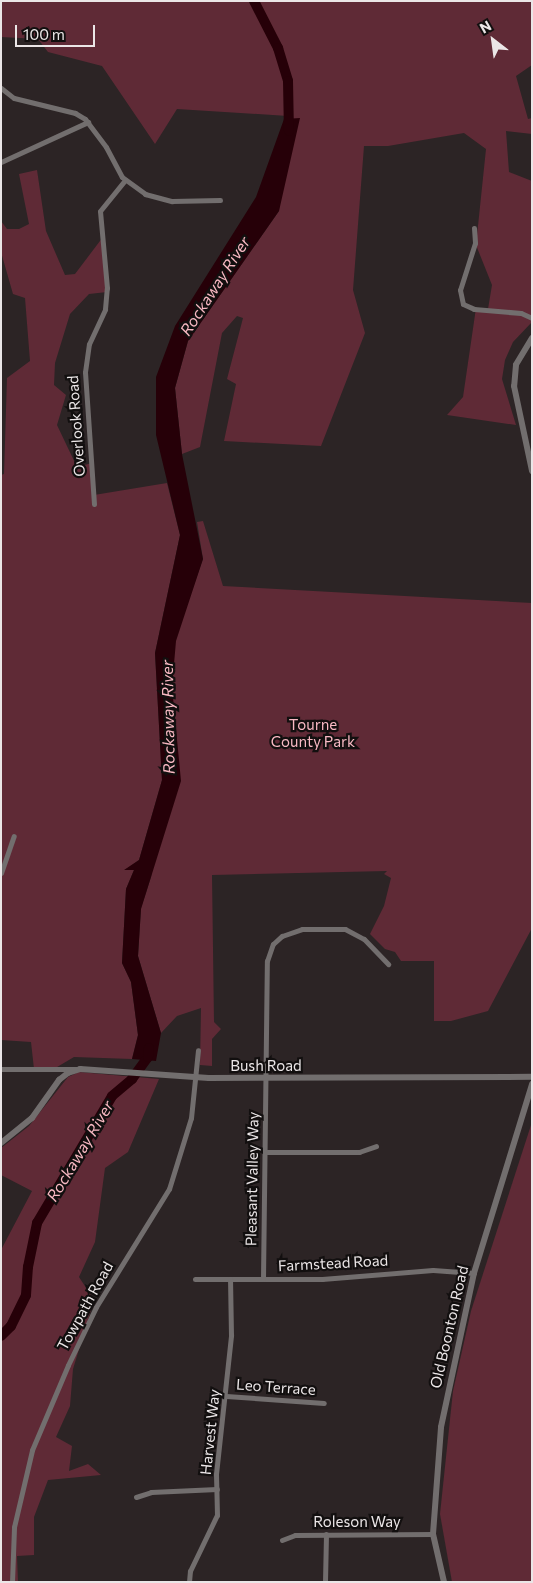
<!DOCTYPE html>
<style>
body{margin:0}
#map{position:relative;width:533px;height:1583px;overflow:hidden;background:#2c2425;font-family:Commissioner,sans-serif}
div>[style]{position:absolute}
.green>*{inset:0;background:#5f2a36}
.water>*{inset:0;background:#260008}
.river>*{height:10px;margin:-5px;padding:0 5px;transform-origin:5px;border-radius:5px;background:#260008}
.minor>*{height:5px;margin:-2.5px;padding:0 2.5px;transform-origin:2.5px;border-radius:2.5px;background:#726e6e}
.tertiary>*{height:6px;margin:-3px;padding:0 3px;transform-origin:3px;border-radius:3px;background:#726e6e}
span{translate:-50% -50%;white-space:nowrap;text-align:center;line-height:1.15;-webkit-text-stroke:4.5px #120f0f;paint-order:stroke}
.street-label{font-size:15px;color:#ebe6e7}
.park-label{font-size:15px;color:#f9b9c4}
.water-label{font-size:16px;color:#f8b8c2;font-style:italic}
.frame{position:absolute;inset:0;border:2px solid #ebe6e7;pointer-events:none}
.north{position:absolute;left:468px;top:15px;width:50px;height:50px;-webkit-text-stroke:4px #120f0f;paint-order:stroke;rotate:330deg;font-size:14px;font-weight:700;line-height:20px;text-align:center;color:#ebe6e7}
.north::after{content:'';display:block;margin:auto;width:18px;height:22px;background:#ebe6e7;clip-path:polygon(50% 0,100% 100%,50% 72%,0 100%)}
.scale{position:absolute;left:15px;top:25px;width:80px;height:22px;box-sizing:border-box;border:2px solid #ebe6e7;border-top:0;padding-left:6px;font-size:15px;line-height:18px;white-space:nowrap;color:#ebe6e7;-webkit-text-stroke:4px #120f0f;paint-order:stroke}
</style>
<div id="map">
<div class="green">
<div style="clip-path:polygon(1px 1px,532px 1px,532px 65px,516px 76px,528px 119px,532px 118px,532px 134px,506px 131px,509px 172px,532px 181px,532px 322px,513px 342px,505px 360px,502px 379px,516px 425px,447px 415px,463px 397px,476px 308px,488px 309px,492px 285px,476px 245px,486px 149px,464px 133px,388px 146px,364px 146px,353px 290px,365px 333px,321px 446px,224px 441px,236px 384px,227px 379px,243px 318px,237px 316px,222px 333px,200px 447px,182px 454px,175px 388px,188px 341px,279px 211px,288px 116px,177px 109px,155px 144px,102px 66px,48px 52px,38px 39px,1px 37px)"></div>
<div style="clip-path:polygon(37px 170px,46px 231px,65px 275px,75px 274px,103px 237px,107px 292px,89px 294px,70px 314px,55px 363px,54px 385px,66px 395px,57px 425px,77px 467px,92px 463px,94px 495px,167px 483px,180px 535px,155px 653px,162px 780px,139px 860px,125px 870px,134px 870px,126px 889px,122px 963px,131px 982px,138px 1035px,132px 1059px,74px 1057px,52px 1070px,34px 1069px,31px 1042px,1px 1040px,1px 475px,4px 474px,7px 378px,30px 361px,25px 298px,13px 294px,1px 252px,1px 221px,7px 229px,19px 229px,29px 224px,19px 174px)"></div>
<div style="clip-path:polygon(203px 521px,223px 586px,532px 603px,532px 928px,488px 1011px,451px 1021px,434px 1021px,434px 961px,401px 961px,395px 952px,385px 949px,370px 934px,384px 906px,391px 878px,384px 874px,387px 871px,212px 875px,214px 1022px,221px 1029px,212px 1039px,212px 1066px,200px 1065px,201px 1008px,177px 1016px,161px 1033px,138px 956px,141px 908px,151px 877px,164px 808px,170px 653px,203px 559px,197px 522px)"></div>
<div style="clip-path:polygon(79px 1072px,159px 1079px,128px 1152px,105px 1168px,95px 1242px,79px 1277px,94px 1300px,73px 1369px,70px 1406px,56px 1437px,72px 1446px,69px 1471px,88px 1464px,101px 1475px,48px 1480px,34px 1517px,34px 1555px,17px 1556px,18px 1582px,1px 1582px,1px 1250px,32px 1191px,1px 1175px,1px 1148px,29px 1126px,68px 1077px)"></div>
<div style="clip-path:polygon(532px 1122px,532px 1582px,452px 1582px,440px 1514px,453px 1391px,471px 1311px)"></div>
</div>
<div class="water">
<div style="clip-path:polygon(300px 118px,279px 211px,188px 341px,175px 388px,182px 454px,203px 559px,176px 641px,172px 687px,181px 781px,141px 909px,138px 956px,161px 1033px,156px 1061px,132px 1059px,138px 1035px,131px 982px,122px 963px,126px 889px,134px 870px,124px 870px,139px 860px,162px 780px,155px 653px,180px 535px,156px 435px,156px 377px,175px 326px,256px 197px,284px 119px)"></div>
</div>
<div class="river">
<div style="left:254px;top:1px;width:53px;rotate:62.9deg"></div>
<div style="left:278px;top:48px;width:34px;rotate:73deg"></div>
<div style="left:288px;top:81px;width:50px;rotate:88.9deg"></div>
<div style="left:1px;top:1336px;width:14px;rotate:-45deg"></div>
<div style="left:11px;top:1326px;width:34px;rotate:-64deg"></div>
<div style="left:26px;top:1295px;width:28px;rotate:-86deg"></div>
<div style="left:28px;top:1267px;width:45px;rotate:-78.4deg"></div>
<div style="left:37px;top:1223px;width:147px;rotate:-59.4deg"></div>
<div style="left:112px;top:1096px;width:26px;rotate:-40deg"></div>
<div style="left:132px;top:1079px;width:27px;rotate:-54deg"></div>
<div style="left:148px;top:1057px;width:9px;rotate:-84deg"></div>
</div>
<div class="minor">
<div style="left:1px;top:88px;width:16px;rotate:38deg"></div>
<div style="left:14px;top:98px;width:63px;rotate:13.8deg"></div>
<div style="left:75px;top:113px;width:12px;rotate:31deg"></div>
<div style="left:85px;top:119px;width:35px;rotate:53deg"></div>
<div style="left:106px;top:147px;width:34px;rotate:62deg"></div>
<div style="left:122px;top:177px;width:29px;rotate:36deg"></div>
<div style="left:145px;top:194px;width:28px;rotate:15deg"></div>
<div style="left:172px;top:201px;width:48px;rotate:-1.2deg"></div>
<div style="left:1px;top:162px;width:96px;rotate:-24.7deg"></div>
<div style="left:474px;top:228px;width:15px;rotate:86deg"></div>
<div style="left:475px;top:243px;width:49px;rotate:107.7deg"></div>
<div style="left:460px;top:290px;width:14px;rotate:78deg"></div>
<div style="left:463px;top:304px;width:12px;rotate:24deg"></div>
<div style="left:474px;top:309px;width:47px;rotate:4.9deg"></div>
<div style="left:521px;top:313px;width:12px;rotate:24deg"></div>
<div style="left:94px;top:504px;width:132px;rotate:-93.9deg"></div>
<div style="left:85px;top:372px;width:28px;rotate:-82deg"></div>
<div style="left:89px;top:344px;width:38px;rotate:-65deg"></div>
<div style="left:105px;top:309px;width:21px;rotate:-85deg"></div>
<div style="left:107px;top:288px;width:77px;rotate:-95.2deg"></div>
<div style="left:100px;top:211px;width:40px;rotate:-51deg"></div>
<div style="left:1px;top:873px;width:39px;rotate:-71deg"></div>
<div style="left:1px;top:1069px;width:75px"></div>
<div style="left:266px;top:1152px;width:93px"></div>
<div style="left:359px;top:1152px;width:18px;rotate:-19deg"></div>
<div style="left:195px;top:1279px;width:127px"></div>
<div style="left:322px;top:1279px;width:111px;rotate:-4.6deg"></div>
<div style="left:433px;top:1270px;width:41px;rotate:4.2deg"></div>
<div style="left:263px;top:1279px;width:318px;rotate:-89.3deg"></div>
<div style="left:267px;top:961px;width:18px;rotate:-71deg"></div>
<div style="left:273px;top:944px;width:12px;rotate:-42deg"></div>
<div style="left:282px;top:936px;width:21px;rotate:-19deg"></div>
<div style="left:302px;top:929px;width:43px"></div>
<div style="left:345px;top:929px;width:21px;rotate:28deg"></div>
<div style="left:364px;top:939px;width:35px;rotate:46deg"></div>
<div style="left:226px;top:1396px;width:98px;rotate:4.1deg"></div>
<div style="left:136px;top:1497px;width:16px;rotate:-18deg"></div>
<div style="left:151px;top:1492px;width:66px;rotate:-2.6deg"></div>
<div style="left:282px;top:1540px;width:14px;rotate:-21deg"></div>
<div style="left:295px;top:1535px;width:138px;rotate:-0.4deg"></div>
<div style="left:12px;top:1582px;width:55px;rotate:-87.9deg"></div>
<div style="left:14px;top:1527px;width:79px;rotate:-76.8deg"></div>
<div style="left:32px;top:1450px;width:92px;rotate:-67deg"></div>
<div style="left:68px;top:1365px;width:64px;rotate:-64.2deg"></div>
<div style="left:96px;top:1307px;width:139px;rotate:-58.3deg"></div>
<div style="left:169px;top:1189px;width:74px;rotate:-72.8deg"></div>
<div style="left:191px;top:1118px;width:68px;rotate:-84.1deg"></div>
<div style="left:189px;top:1582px;width:11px;rotate:-85deg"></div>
<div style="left:190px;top:1571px;width:62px;rotate:-64.3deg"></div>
<div style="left:217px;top:1515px;width:41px;rotate:-91.4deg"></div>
<div style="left:216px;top:1474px;width:140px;rotate:-83.8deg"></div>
<div style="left:231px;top:1335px;width:56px;rotate:-91deg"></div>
<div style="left:325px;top:1582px;width:48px;rotate:-88.8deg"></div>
</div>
<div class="tertiary">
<div style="left:532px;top:338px;width:31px;rotate:121deg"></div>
<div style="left:516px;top:365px;width:21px;rotate:95deg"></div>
<div style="left:514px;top:386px;width:87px;rotate:78deg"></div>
<div style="left:1px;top:1143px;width:40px;rotate:-39deg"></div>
<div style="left:32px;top:1118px;width:47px;rotate:-54.6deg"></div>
<div style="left:59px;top:1080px;width:11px;rotate:-38deg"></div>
<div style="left:68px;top:1073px;width:13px;rotate:-18deg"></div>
<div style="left:80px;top:1069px;width:129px;rotate:4deg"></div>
<div style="left:209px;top:1078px;width:323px;rotate:-0.2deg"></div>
<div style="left:444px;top:1582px;width:49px;rotate:-102.9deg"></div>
<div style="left:433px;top:1534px;width:107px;rotate:-85.7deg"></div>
<div style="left:441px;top:1427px;width:157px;rotate:-77.9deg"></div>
<div style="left:474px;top:1273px;width:198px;rotate:-72.9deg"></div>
</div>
<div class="street-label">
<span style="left:76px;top:426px;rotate:-94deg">Overlook Road</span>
<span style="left:266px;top:1066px">Bush Road</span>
<span style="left:252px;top:1179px;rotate:-89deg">Pleasant Valley Way</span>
<span style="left:333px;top:1263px;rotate:-3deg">Farmstead Road</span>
<span style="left:85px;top:1306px;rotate:-61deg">Towpath Road</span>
<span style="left:449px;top:1327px;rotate:-77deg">Old Boonton Road</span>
<span style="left:276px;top:1387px;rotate:4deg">Leo Terrace</span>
<span style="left:210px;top:1432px;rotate:-84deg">Harvest Way</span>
<span style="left:357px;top:1522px">Roleson Way</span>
</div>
<div class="park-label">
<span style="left:313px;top:733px">Tourne<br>County Park</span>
</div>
<div class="water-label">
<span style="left:215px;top:286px;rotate:-57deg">Rockaway River</span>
<span style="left:168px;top:717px;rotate:-91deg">Rockaway River</span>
<span style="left:80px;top:1151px;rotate:-59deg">Rockaway River</span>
</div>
<div class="frame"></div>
<div class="north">N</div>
<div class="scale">100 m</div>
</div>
